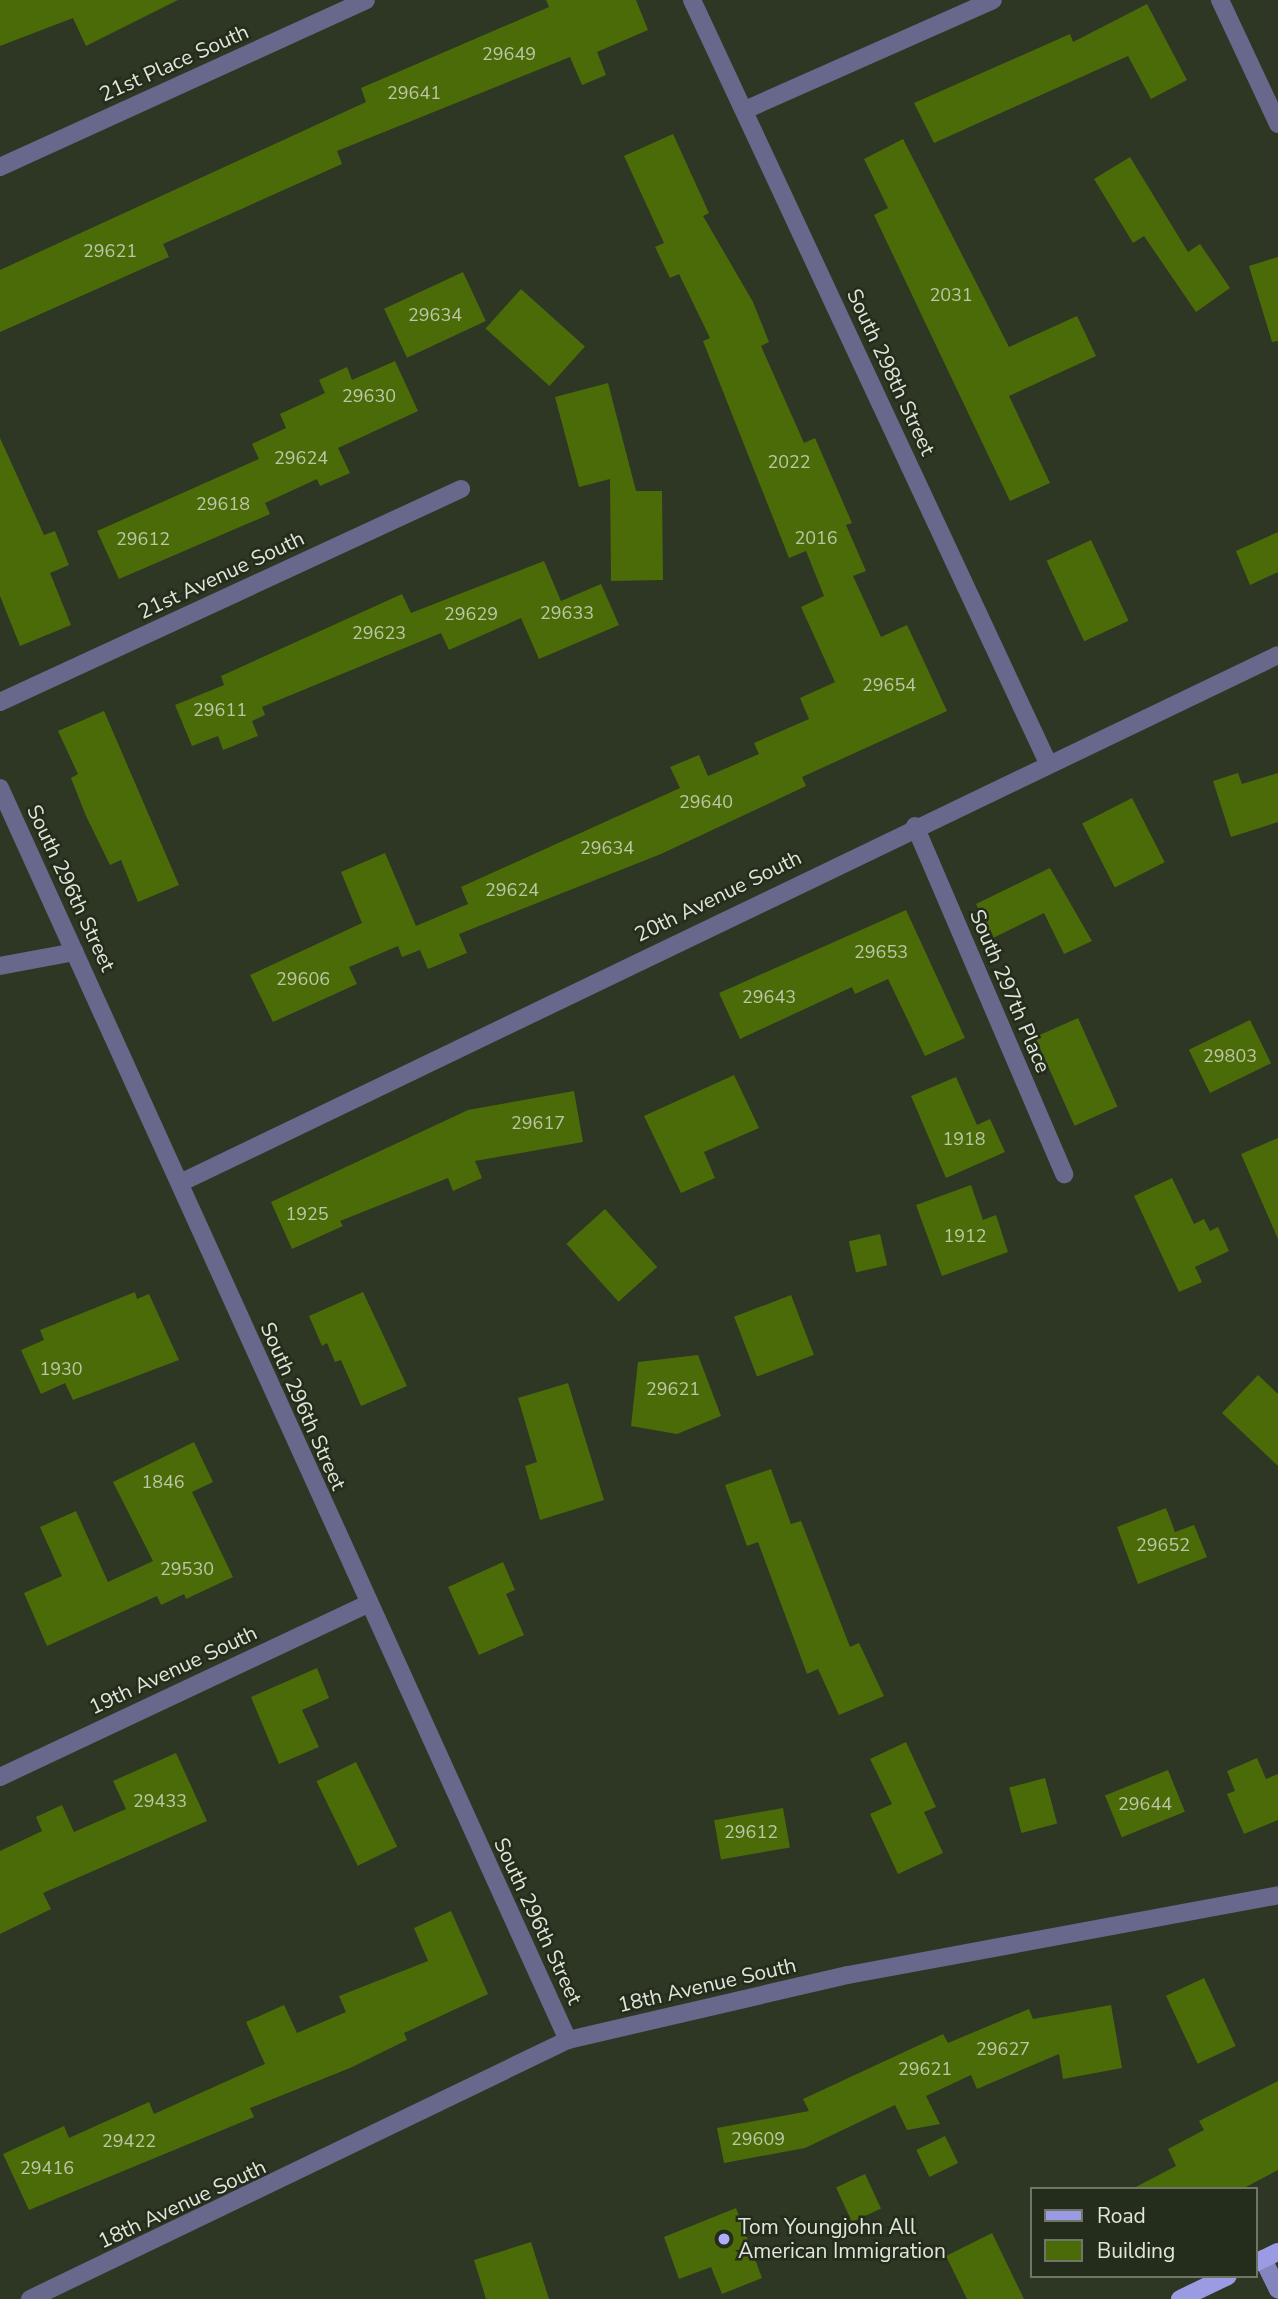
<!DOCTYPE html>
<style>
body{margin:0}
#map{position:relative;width:1278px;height:2299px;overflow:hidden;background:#2e3624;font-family:"Nunito Sans",sans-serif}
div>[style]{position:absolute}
.building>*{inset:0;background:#4b6b09;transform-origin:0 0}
.street>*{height:18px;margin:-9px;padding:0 9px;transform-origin:9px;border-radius:9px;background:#67688b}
.secondary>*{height:18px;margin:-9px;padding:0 9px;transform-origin:9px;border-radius:9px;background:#8585bd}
.primary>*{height:18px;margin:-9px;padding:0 9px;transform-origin:9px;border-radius:9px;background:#9b9be3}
.dots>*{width:19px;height:19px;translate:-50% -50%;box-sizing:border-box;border:4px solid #242c1b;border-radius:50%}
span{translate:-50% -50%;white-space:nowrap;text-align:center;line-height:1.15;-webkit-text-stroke:5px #242c1b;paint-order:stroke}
.number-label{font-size:18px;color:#bbc7a6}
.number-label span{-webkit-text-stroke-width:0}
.street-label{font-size:21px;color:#e0e6da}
.poi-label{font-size:21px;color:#e0e6da}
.left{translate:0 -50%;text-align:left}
.legend{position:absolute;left:1030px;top:2187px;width:228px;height:91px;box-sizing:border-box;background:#242c1b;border:2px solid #6f7667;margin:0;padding:9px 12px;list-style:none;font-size:21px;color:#e0e6da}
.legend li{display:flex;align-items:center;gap:14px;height:35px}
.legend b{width:35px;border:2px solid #6f7667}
</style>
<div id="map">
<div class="building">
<div style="clip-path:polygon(0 0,178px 0,86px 46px,73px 18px,0 46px)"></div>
<div style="clip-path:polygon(546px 0,636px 0,648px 30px,597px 52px,606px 75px,582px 85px,570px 57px,337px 151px,342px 164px,163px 244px,169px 257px,0 332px,0 270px,366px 102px,361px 88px,549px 7px)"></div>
<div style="clip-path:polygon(1147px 4px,1187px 80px,1151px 99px,1128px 56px,934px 143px,914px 103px,1070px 34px,1073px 42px)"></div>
<div style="clip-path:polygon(673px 134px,709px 213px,703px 216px,753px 302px,769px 342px,761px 346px,804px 443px,815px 438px,852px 523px,846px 525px,866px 571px,853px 576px,881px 637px,907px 625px,947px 711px,802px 777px,806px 786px,661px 854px,459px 934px,467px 953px,428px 969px,420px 950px,402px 957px,398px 946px,349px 967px,357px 984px,273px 1022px,250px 975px,362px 923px,341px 872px,385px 853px,416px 926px,468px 904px,461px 887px,680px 788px,670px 767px,699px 755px,708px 776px,759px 754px,754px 743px,809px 719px,800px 698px,835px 682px,801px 607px,824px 596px,806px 551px,789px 558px,703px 341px,710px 338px,679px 274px,670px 278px,655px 247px,664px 243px,624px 156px)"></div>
<div style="clip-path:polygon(903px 139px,1009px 347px,1077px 316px,1096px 356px,1009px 396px,1050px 483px,1010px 501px,874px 215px,888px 208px,864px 159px)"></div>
<div style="clip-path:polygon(1130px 157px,1188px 252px,1200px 244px,1230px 288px,1196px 312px,1144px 236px,1133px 243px,1094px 179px)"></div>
<div style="clip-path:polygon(1278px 257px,1278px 341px,1272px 342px,1249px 266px)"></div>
<div style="left:463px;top:272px;width:54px;height:87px;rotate:65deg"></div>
<div style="left:521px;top:289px;width:86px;height:53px;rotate:42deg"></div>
<div style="clip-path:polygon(395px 361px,418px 411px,338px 448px,350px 473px,320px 486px,317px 479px,265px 503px,270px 514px,119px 579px,97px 531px,259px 459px,252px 444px,286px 428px,280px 414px,325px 393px,319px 380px,347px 367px,352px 380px)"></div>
<div style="clip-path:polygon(608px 383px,636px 491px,662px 491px,663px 580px,611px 581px,610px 479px,579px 487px,555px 397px)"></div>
<div style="clip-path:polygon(0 438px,44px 535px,55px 531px,69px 565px,50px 573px,71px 625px,20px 646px,0 596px)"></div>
<div style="clip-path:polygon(1278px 532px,1278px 572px,1250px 585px,1236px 551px)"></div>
<div style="left:1091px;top:540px;width:89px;height:49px;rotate:65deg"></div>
<div style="clip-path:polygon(544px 561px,561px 601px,601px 584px,619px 625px,539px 659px,521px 618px,449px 650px,441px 633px,262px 707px,265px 715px,252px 721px,258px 736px,223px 750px,218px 736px,192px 746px,175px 705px,224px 685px,221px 676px,402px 594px,411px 613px)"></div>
<div style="clip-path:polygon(104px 711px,179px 885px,138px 902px,121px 860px,110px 865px,86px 816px,71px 778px,78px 774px,58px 731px)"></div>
<div style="clip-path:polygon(1238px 773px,1242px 784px,1278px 773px,1278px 822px,1231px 837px,1213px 781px)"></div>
<div style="left:1132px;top:798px;width:72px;height:56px;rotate:63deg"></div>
<div style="clip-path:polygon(1050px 868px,1092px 941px,1064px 954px,1044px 913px,993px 938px,976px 904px)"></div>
<div style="clip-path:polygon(906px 910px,965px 1038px,925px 1056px,888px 979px,855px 994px,852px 987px,740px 1039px,719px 993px)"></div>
<div style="left:1078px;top:1018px;width:97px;height:47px;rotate:66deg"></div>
<div style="left:1250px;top:1020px;width:48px;height:68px;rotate:64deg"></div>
<div style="clip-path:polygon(734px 1075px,759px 1128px,704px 1152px,715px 1178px,681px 1193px,644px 1116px)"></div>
<div style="clip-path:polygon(956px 1077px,977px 1125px,990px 1119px,1005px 1152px,946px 1178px,911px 1096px)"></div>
<div style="clip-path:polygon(574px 1091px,583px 1142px,475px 1161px,482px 1178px,453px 1191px,448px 1178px,340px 1221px,343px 1226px,292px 1249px,271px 1202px,468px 1110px)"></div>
<div style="clip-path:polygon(1278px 1138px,1278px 1239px,1241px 1154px)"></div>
<div style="clip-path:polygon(1172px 1178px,1194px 1224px,1204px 1219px,1210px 1231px,1218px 1227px,1229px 1251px,1195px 1267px,1202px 1282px,1179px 1292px,1134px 1196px)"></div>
<div style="clip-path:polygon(971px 1185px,983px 1220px,996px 1215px,1008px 1252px,942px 1276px,916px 1205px)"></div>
<div style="left:605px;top:1209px;width:78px;height:52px;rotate:48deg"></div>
<div style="left:880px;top:1234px;width:32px;height:32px;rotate:77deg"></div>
<div style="clip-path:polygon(135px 1292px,137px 1299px,149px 1294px,179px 1360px,73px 1400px,65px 1383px,41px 1394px,21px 1350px,44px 1340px,40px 1330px)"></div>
<div style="clip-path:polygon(363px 1292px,407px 1386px,361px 1406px,341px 1360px,335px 1362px,327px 1343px,322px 1346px,309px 1316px)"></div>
<div style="left:791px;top:1295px;width:64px;height:61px;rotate:69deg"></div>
<div style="clip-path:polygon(698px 1355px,721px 1416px,677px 1434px,631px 1426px,638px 1362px)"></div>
<div style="clip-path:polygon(1258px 1375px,1278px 1394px,1278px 1466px,1222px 1413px)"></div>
<div style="clip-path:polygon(568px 1383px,604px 1500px,540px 1520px,525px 1466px,537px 1462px,518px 1398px)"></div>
<div style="clip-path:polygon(194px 1442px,213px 1482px,192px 1492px,233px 1577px,186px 1599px,184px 1594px,161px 1605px,157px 1596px,47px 1646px,24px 1593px,62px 1576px,40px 1527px,76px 1511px,108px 1582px,153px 1561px,113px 1482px)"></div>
<div style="clip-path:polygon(771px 1469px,791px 1524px,801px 1521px,850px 1647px,859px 1643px,884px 1696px,839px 1715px,818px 1669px,807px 1674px,758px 1542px,747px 1546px,725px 1485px)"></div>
<div style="clip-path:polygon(1166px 1508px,1175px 1532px,1194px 1525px,1207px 1557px,1138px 1584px,1117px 1527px)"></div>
<div style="clip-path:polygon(503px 1562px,515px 1590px,506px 1594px,524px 1635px,479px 1655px,448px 1587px)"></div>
<div style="clip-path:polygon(317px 1668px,329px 1698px,302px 1710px,319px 1747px,279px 1764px,251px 1697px)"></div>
<div style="clip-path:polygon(906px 1742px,936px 1807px,924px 1812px,943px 1853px,898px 1874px,870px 1814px,892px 1804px,870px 1759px)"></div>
<div style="clip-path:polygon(176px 1753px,207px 1821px,43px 1893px,51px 1909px,0 1934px,0 1851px,42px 1831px,36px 1817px,62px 1805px,74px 1832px,126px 1809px,113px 1781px)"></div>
<div style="clip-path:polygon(1257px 1758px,1266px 1779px,1278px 1774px,1278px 1820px,1244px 1834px,1227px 1794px,1235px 1791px,1227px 1771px)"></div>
<div style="left:356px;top:1762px;width:94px;height:44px;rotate:64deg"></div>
<div style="left:1168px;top:1770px;width:45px;height:68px;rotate:68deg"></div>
<div style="left:1045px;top:1778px;width:47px;height:37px;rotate:75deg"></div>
<div style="left:783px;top:1808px;width:40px;height:70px;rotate:80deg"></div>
<div style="clip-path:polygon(451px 1911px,488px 1994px,404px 2033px,407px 2040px,350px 2068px,250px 2108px,254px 2117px,29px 2210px,3px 2154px,64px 2126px,69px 2138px,149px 2102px,154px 2114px,265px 2064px,246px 2022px,284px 2005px,297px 2033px,346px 2012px,339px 1996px,428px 1961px,414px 1928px)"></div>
<div style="left:1204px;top:1978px;width:75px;height:42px;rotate:65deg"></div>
<div style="clip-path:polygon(1111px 2005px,1122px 2068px,1063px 2079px,1059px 2054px,977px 2089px,971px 2075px,926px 2096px,940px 2124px,907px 2130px,895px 2105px,805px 2148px,724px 2163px,717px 2128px,809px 2111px,803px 2099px,943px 2034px,948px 2043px,1029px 2009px,1033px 2019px)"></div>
<div style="clip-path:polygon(1278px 2081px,1278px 2170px,1242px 2189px,1132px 2189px,1176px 2166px,1168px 2149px,1204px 2130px,1199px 2121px)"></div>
<div style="left:945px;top:2136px;width:30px;height:32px;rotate:64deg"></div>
<div style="left:865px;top:2174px;width:38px;height:32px;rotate:65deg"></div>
<div style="clip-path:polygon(736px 2208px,762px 2278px,722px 2294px,711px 2267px,679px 2279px,664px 2237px)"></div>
<div style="clip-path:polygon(992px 2233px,1024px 2299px,967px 2299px,946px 2256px)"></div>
<div style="clip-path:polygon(531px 2242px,549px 2299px,486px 2299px,474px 2260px)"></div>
</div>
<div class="street">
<div style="left:692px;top:0;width:842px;rotate:64.99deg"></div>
<div style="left:1220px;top:0;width:137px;rotate:64.9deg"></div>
<div style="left:745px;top:110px;width:271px;rotate:-23.9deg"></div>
<div style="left:0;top:167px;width:402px;rotate:-24.5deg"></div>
<div style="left:0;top:702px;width:508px;rotate:-24.8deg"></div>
<div style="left:0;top:788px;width:1375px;rotate:65.6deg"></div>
<div style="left:915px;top:826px;width:379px;rotate:66.8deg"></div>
<div style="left:0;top:966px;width:76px;rotate:-10.6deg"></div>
<div style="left:180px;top:1183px;width:1218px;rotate:-25.68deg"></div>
<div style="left:0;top:1777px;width:403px;rotate:-25.2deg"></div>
<div style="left:30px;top:2299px;width:597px;rotate:-25.71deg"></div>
<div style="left:568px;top:2040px;width:287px;rotate:-13.1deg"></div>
<div style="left:848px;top:1975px;width:437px;rotate:-10.5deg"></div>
</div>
<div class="secondary">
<div style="left:1263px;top:2259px;width:34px;rotate:64deg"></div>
</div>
<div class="primary">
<div style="left:1255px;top:2263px;width:25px;rotate:-26deg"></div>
<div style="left:1180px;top:2299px;width:53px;rotate:-25.6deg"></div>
</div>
<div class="dots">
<div style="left:724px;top:2239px;background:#aeaefa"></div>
</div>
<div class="number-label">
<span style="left:509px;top:54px">29649</span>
<span style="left:414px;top:93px">29641</span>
<span style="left:110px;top:251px">29621</span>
<span style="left:951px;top:295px">2031</span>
<span style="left:435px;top:315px">29634</span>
<span style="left:369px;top:396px">29630</span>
<span style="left:301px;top:458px">29624</span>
<span style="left:789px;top:462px">2022</span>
<span style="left:223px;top:504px">29618</span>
<span style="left:816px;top:538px">2016</span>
<span style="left:143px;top:539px">29612</span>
<span style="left:567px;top:613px">29633</span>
<span style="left:471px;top:614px">29629</span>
<span style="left:379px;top:633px">29623</span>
<span style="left:889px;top:685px">29654</span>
<span style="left:220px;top:710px">29611</span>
<span style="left:706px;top:802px">29640</span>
<span style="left:607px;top:848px">29634</span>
<span style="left:512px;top:890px">29624</span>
<span style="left:881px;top:952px">29653</span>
<span style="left:303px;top:979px">29606</span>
<span style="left:769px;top:997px">29643</span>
<span style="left:1230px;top:1056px">29803</span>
<span style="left:538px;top:1123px">29617</span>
<span style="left:964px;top:1139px">1918</span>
<span style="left:307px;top:1214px">1925</span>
<span style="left:965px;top:1236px">1912</span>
<span style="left:61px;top:1369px">1930</span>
<span style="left:673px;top:1389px">29621</span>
<span style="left:163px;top:1482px">1846</span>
<span style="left:1163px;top:1545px">29652</span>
<span style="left:187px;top:1569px">29530</span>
<span style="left:160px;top:1801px">29433</span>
<span style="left:1145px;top:1804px">29644</span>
<span style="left:751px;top:1832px">29612</span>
<span style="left:1003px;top:2049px">29627</span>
<span style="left:925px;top:2069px">29621</span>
<span style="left:758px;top:2139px">29609</span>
<span style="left:129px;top:2141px">29422</span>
<span style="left:47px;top:2168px">29416</span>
</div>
<div class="street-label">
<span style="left:174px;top:63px;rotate:-24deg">21st Place South</span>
<span style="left:891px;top:372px;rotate:65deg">South 298th Street</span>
<span style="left:221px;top:575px;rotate:-25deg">21st Avenue South</span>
<span style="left:71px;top:888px;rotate:65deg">South 296th Street</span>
<span style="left:718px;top:896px;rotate:-26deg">20th Avenue South</span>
<span style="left:1010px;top:991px;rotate:67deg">South 297th Place</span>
<span style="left:303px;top:1406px;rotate:66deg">South 296th Street</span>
<span style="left:173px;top:1670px;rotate:-25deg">19th Avenue South</span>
<span style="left:538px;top:1921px;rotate:65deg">South 296th Street</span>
<span style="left:707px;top:1985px;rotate:-13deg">18th Avenue South</span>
<span style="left:182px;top:2204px;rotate:-25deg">18th Avenue South</span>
</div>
<div class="poi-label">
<span class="left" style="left:738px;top:2239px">Tom Youngjohn All<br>American Immigration</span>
</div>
<ul class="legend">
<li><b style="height:9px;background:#9b9be3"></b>Road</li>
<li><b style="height:19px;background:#4b6b09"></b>Building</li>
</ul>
</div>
